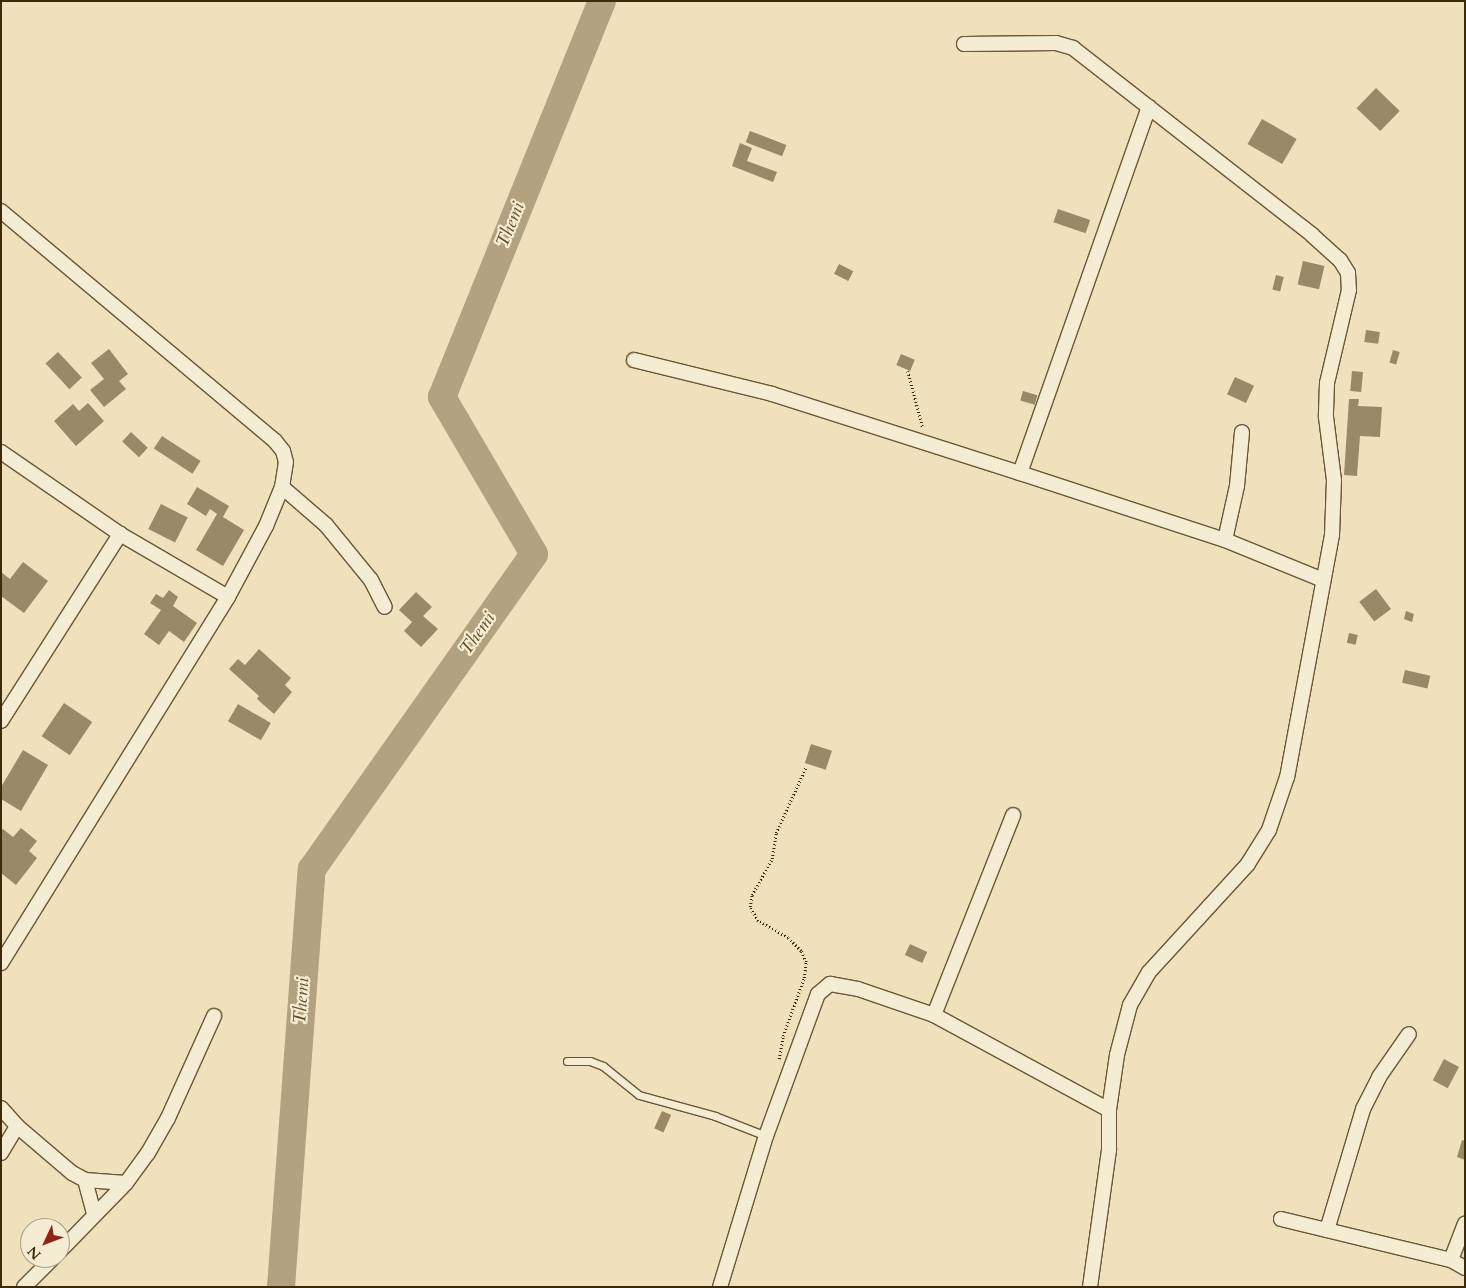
<!DOCTYPE html>
<style>
body{margin:0}
#map{position:relative;width:1466px;height:1288px;overflow:hidden;background:#eee1bb;font-family:Cardo,serif}
div>[style]{position:absolute}
.river>*{height:28px;margin:-14px;padding:0 14px;transform-origin:14px;border-radius:14px;background:#b2a27f}
.building>*{inset:0;background:#9a8966;transform-origin:0 0}
.path>*{height:2.5px;margin-top:-1.25px;transform-origin:0;background:repeating-linear-gradient(90deg,#3e290a 0 1px,transparent 0 3.5px)}
.roads{filter:drop-shadow(1px 0 #6a5736) drop-shadow(-1px 0 #6a5736) drop-shadow(0 1px #6a5736) drop-shadow(0 -1px #6a5736)}
.lane>*{height:7px;margin:-3.5px;padding:0 3.5px;transform-origin:3.5px;border-radius:3.5px;background:#f4ecd3}
.street>*{height:14px;margin:-7px;padding:0 7px;transform-origin:7px;border-radius:7px;background:#f4ecd3}
span{translate:-50% -50%;white-space:nowrap;text-align:center;line-height:1.15;-webkit-text-stroke:4.5px #f4ecd3;paint-order:stroke}
.water-label{font-size:18px;color:#614d2d;font-style:italic}
.frame{position:absolute;inset:0;border:2px solid #3e290a;pointer-events:none}
.north{position:absolute;left:20px;top:1218px;width:50px;height:50px;box-sizing:border-box;background:#f4ecd3;border:1px solid #ab9e83;border-radius:50%;rotate:227deg;font-size:14px;font-weight:700;line-height:20px;text-align:center;color:#3e290a}
.north::after{content:'';display:block;margin:auto;width:18px;height:22px;background:#8f2418;clip-path:polygon(50% 0,100% 100%,50% 72%,0 100%)}
</style>
<div id="map">
<div class="river">
<div style="left:281px;top:1287px;width:419px;rotate:-85.8deg"></div>
<div style="left:312px;top:869px;width:385px;rotate:-54.8deg"></div>
<div style="left:534px;top:554px;width:182px;rotate:-120.4deg"></div>
<div style="left:442px;top:397px;width:427px;rotate:-68deg"></div>
</div>
<div class="building">
<div style="left:1376px;top:88px;width:33px;height:28px;rotate:44deg"></div>
<div style="left:1262px;top:119px;width:40px;height:29px;rotate:30deg"></div>
<div style="left:750px;top:131px;width:39px;height:12px;rotate:21deg"></div>
<div style="clip-path:polygon(740px 143px,752px 148px,747px 161px,777px 172px,773px 182px,732px 166px)"></div>
<div style="left:1058px;top:209px;width:34px;height:14px;rotate:19deg"></div>
<div style="left:1303px;top:261px;width:22px;height:24px;rotate:13deg"></div>
<div style="left:839px;top:264px;width:16px;height:11px;rotate:27deg"></div>
<div style="left:1276px;top:275px;width:8px;height:15px;rotate:14deg"></div>
<div style="left:1366px;top:330px;width:14px;height:12px;rotate:8deg"></div>
<div style="clip-path:polygon(109px 349px,128px 374px,119px 381px,126px 389px,104px 407px,90px 390px,104px 379px,91px 363px)"></div>
<div style="left:1393px;top:350px;width:7px;height:13px;rotate:16deg"></div>
<div style="left:58px;top:352px;width:35px;height:17px;rotate:47deg"></div>
<div style="left:901px;top:354px;width:15px;height:12px;rotate:23deg"></div>
<div style="left:1352px;top:371px;width:11px;height:20px;rotate:5deg"></div>
<div style="left:1235px;top:377px;width:21px;height:19px;rotate:25deg"></div>
<div style="left:1023px;top:391px;width:15px;height:10px;rotate:16deg"></div>
<div style="clip-path:polygon(1349px 399px,1359px 399px,1358px 406px,1382px 407px,1380px 437px,1360px 436px,1357px 476px,1344px 475px)"></div>
<div style="clip-path:polygon(88px 403px,104px 421px,76px 446px,54px 421px,73px 404px,79px 411px)"></div>
<div style="left:131px;top:432px;width:23px;height:13px;rotate:43deg"></div>
<div style="left:162px;top:436px;width:46px;height:15px;rotate:33deg"></div>
<div style="clip-path:polygon(197px 487px,229px 506px,223px 517px,244px 530px,223px 566px,196px 550px,217px 514px,210px 509px,206px 516px,187px 504px)"></div>
<div style="left:161px;top:504px;width:30px;height:28px;rotate:27deg"></div>
<div style="clip-path:polygon(23px 562px,48px 581px,24px 613px,1px 596px,1px 572px,10px 579px)"></div>
<div style="left:1376px;top:589px;width:25px;height:21px;rotate:53deg"></div>
<div style="clip-path:polygon(169px 590px,178px 597px,173px 606px,197px 623px,184px 642px,169px 631px,159px 645px,144px 634px,161px 610px,150px 603px,156px 594px,163px 598px)"></div>
<div style="clip-path:polygon(416px 592px,432px 607px,423px 616px,438px 629px,421px 647px,404px 631px,412px 622px,399px 610px)"></div>
<div style="clip-path:polygon(1406px 611px,1414px 614px,1412px 622px,1404px 619px)"></div>
<div style="left:1349px;top:633px;width:9px;height:10px;rotate:13deg"></div>
<div style="clip-path:polygon(259px 649px,291px 678px,285px 685px,292px 692px,274px 714px,257px 699px,259px 696px,229px 669px,238px 659px,245px 665px)"></div>
<div style="left:1405px;top:670px;width:26px;height:13px;rotate:13deg"></div>
<div style="left:64px;top:703px;width:34px;height:40px;rotate:34deg"></div>
<div style="left:238px;top:704px;width:38px;height:20px;rotate:30deg"></div>
<div style="left:811px;top:744px;width:22px;height:20px;rotate:18deg"></div>
<div style="clip-path:polygon(23px 750px,48px 765px,21px 811px,1px 799px,1px 787px)"></div>
<div style="clip-path:polygon(21px 828px,37px 841px,29px 851px,37px 858px,16px 885px,1px 873px,1px 831px,3px 829px,13px 837px)"></div>
<div style="left:910px;top:944px;width:19px;height:12px;rotate:25deg"></div>
<div style="left:1444px;top:1059px;width:17px;height:24px;rotate:28deg"></div>
<div style="left:662px;top:1111px;width:10px;height:19px;rotate:24deg"></div>
<div style="clip-path:polygon(1462px 1140px,1465px 1141px,1465px 1160px,1457px 1157px)"></div>
</div>
<div class="path">
<div style="left:908px;top:371px;width:59px;rotate:75.3deg"></div>
<div style="left:779px;top:1059px;width:23px;rotate:-80deg"></div>
<div style="left:783px;top:1036px;width:62px;rotate:-70.1deg"></div>
<div style="left:804px;top:978px;width:16px;rotate:-83deg"></div>
<div style="left:806px;top:962px;width:12px;rotate:-114deg"></div>
<div style="left:801px;top:951px;width:18px;rotate:-135deg"></div>
<div style="left:788px;top:938px;width:34px;rotate:-150deg"></div>
<div style="left:758px;top:921px;width:16px;rotate:-120deg"></div>
<div style="left:750px;top:907px;width:12px;rotate:-81deg"></div>
<div style="left:752px;top:895px;width:41px;rotate:-60.9deg"></div>
<div style="left:772px;top:859px;width:26px;rotate:-81deg"></div>
<div style="left:776px;top:833px;width:72px;rotate:-65.6deg"></div>
</div>
<div class="roads">
<div class="lane">
<div style="left:567px;top:1061px;width:23px"></div>
<div style="left:590px;top:1061px;width:14px;rotate:21deg"></div>
<div style="left:603px;top:1066px;width:46px;rotate:38.9deg"></div>
<div style="left:639px;top:1095px;width:79px;rotate:15.4deg"></div>
<div style="left:715px;top:1116px;width:55px;rotate:21.4deg"></div>
</div>
<div class="street">
<div style="left:964px;top:44px;width:92px;rotate:-0.6deg"></div>
<div style="left:1056px;top:43px;width:18px;rotate:16deg"></div>
<div style="left:1073px;top:48px;width:303px;rotate:38deg"></div>
<div style="left:1312px;top:235px;width:38px;rotate:42deg"></div>
<div style="left:1340px;top:260px;width:15px;rotate:58deg"></div>
<div style="left:1348px;top:273px;width:17px;rotate:87deg"></div>
<div style="left:1349px;top:290px;width:96px;rotate:103.3deg"></div>
<div style="left:1327px;top:383px;width:34px;rotate:92deg"></div>
<div style="left:1326px;top:417px;width:64px;rotate:82.8deg"></div>
<div style="left:1334px;top:480px;width:55px;rotate:92.1deg"></div>
<div style="left:1332px;top:535px;width:246px;rotate:100.5deg"></div>
<div style="left:1287px;top:777px;width:56px;rotate:108.8deg"></div>
<div style="left:1269px;top:830px;width:40px;rotate:122deg"></div>
<div style="left:1248px;top:864px;width:147px;rotate:132.5deg"></div>
<div style="left:1149px;top:972px;width:38px;rotate:120deg"></div>
<div style="left:1130px;top:1005px;width:52px;rotate:104.6deg"></div>
<div style="left:1117px;top:1055px;width:56px;rotate:98.3deg"></div>
<div style="left:1109px;top:1110px;width:40px;rotate:90deg"></div>
<div style="left:1109px;top:1150px;width:138px;rotate:97.9deg"></div>
<div style="left:1px;top:211px;width:358px;rotate:40deg"></div>
<div style="left:275px;top:441px;width:13px;rotate:51deg"></div>
<div style="left:283px;top:451px;width:11px;rotate:75deg"></div>
<div style="left:286px;top:462px;width:25px;rotate:99deg"></div>
<div style="left:282px;top:487px;width:42px;rotate:112.3deg"></div>
<div style="left:266px;top:526px;width:81px;rotate:118.2deg"></div>
<div style="left:228px;top:597px;width:431px;rotate:121.8deg"></div>
<div style="left:634px;top:360px;width:142px;rotate:13.8deg"></div>
<div style="left:772px;top:394px;width:260px;rotate:17.7deg"></div>
<div style="left:1020px;top:473px;width:216px;rotate:18.1deg"></div>
<div style="left:1225px;top:540px;width:106px;rotate:22.2deg"></div>
<div style="left:1px;top:452px;width:145px;rotate:34.6deg"></div>
<div style="left:120px;top:534px;width:125px;rotate:30.3deg"></div>
<div style="left:1020px;top:473px;width:388px;rotate:-70.6deg"></div>
<div style="left:282px;top:487px;width:58px;rotate:40.8deg"></div>
<div style="left:326px;top:525px;width:71px;rotate:50.7deg"></div>
<div style="left:371px;top:580px;width:30px;rotate:63deg"></div>
<div style="left:1225px;top:540px;width:55px;rotate:-77.5deg"></div>
<div style="left:1237px;top:486px;width:54px;rotate:-84.7deg"></div>
<div style="left:1px;top:721px;width:222px;rotate:-57.5deg"></div>
<div style="left:934px;top:1015px;width:215px;rotate:-68.4deg"></div>
<div style="left:1px;top:1108px;width:24px;rotate:48deg"></div>
<div style="left:17px;top:1126px;width:72px;rotate:40.5deg"></div>
<div style="left:72px;top:1173px;width:15px;rotate:28deg"></div>
<div style="left:85px;top:1180px;width:41px;rotate:4.2deg"></div>
<div style="left:1px;top:1153px;width:31px;rotate:-59deg"></div>
<div style="left:85px;top:1180px;width:35px;rotate:75deg"></div>
<div style="left:1281px;top:1219px;width:175px;rotate:13.6deg"></div>
<div style="left:1451px;top:1260px;width:16px;rotate:30deg"></div>
<div style="left:1327px;top:1230px;width:126px;rotate:-73.4deg"></div>
<div style="left:1363px;top:1109px;width:36px;rotate:-63deg"></div>
<div style="left:1379px;top:1077px;width:52px;rotate:-55.1deg"></div>
<div style="left:60px;top:1251px;width:95px;rotate:-45.9deg"></div>
<div style="left:126px;top:1183px;width:37px;rotate:-54deg"></div>
<div style="left:148px;top:1153px;width:40px;rotate:-60.3deg"></div>
<div style="left:168px;top:1118px;width:112px;rotate:-65.7deg"></div>
<div style="left:1451px;top:1260px;width:39px;rotate:-69deg"></div>
<div style="left:24px;top:1287px;width:41px;rotate:-45deg"></div>
<div style="left:720px;top:1287px;width:158px;rotate:-73.1deg"></div>
<div style="left:766px;top:1136px;width:151px;rotate:-69.9deg"></div>
<div style="left:818px;top:994px;width:16px;rotate:-40deg"></div>
<div style="left:830px;top:984px;width:28px;rotate:10deg"></div>
<div style="left:858px;top:989px;width:80px;rotate:18.9deg"></div>
<div style="left:934px;top:1015px;width:199px;rotate:28.5deg"></div>
</div>
</div>
<div class="water-label">
<span style="left:511px;top:225px;rotate:-68deg">Themi</span>
<span style="left:478px;top:634px;rotate:-55deg">Themi</span>
<span style="left:302px;top:1001px;rotate:-86deg">Themi</span>
</div>
<div class="frame"></div>
<div class="north">N</div>
</div>
